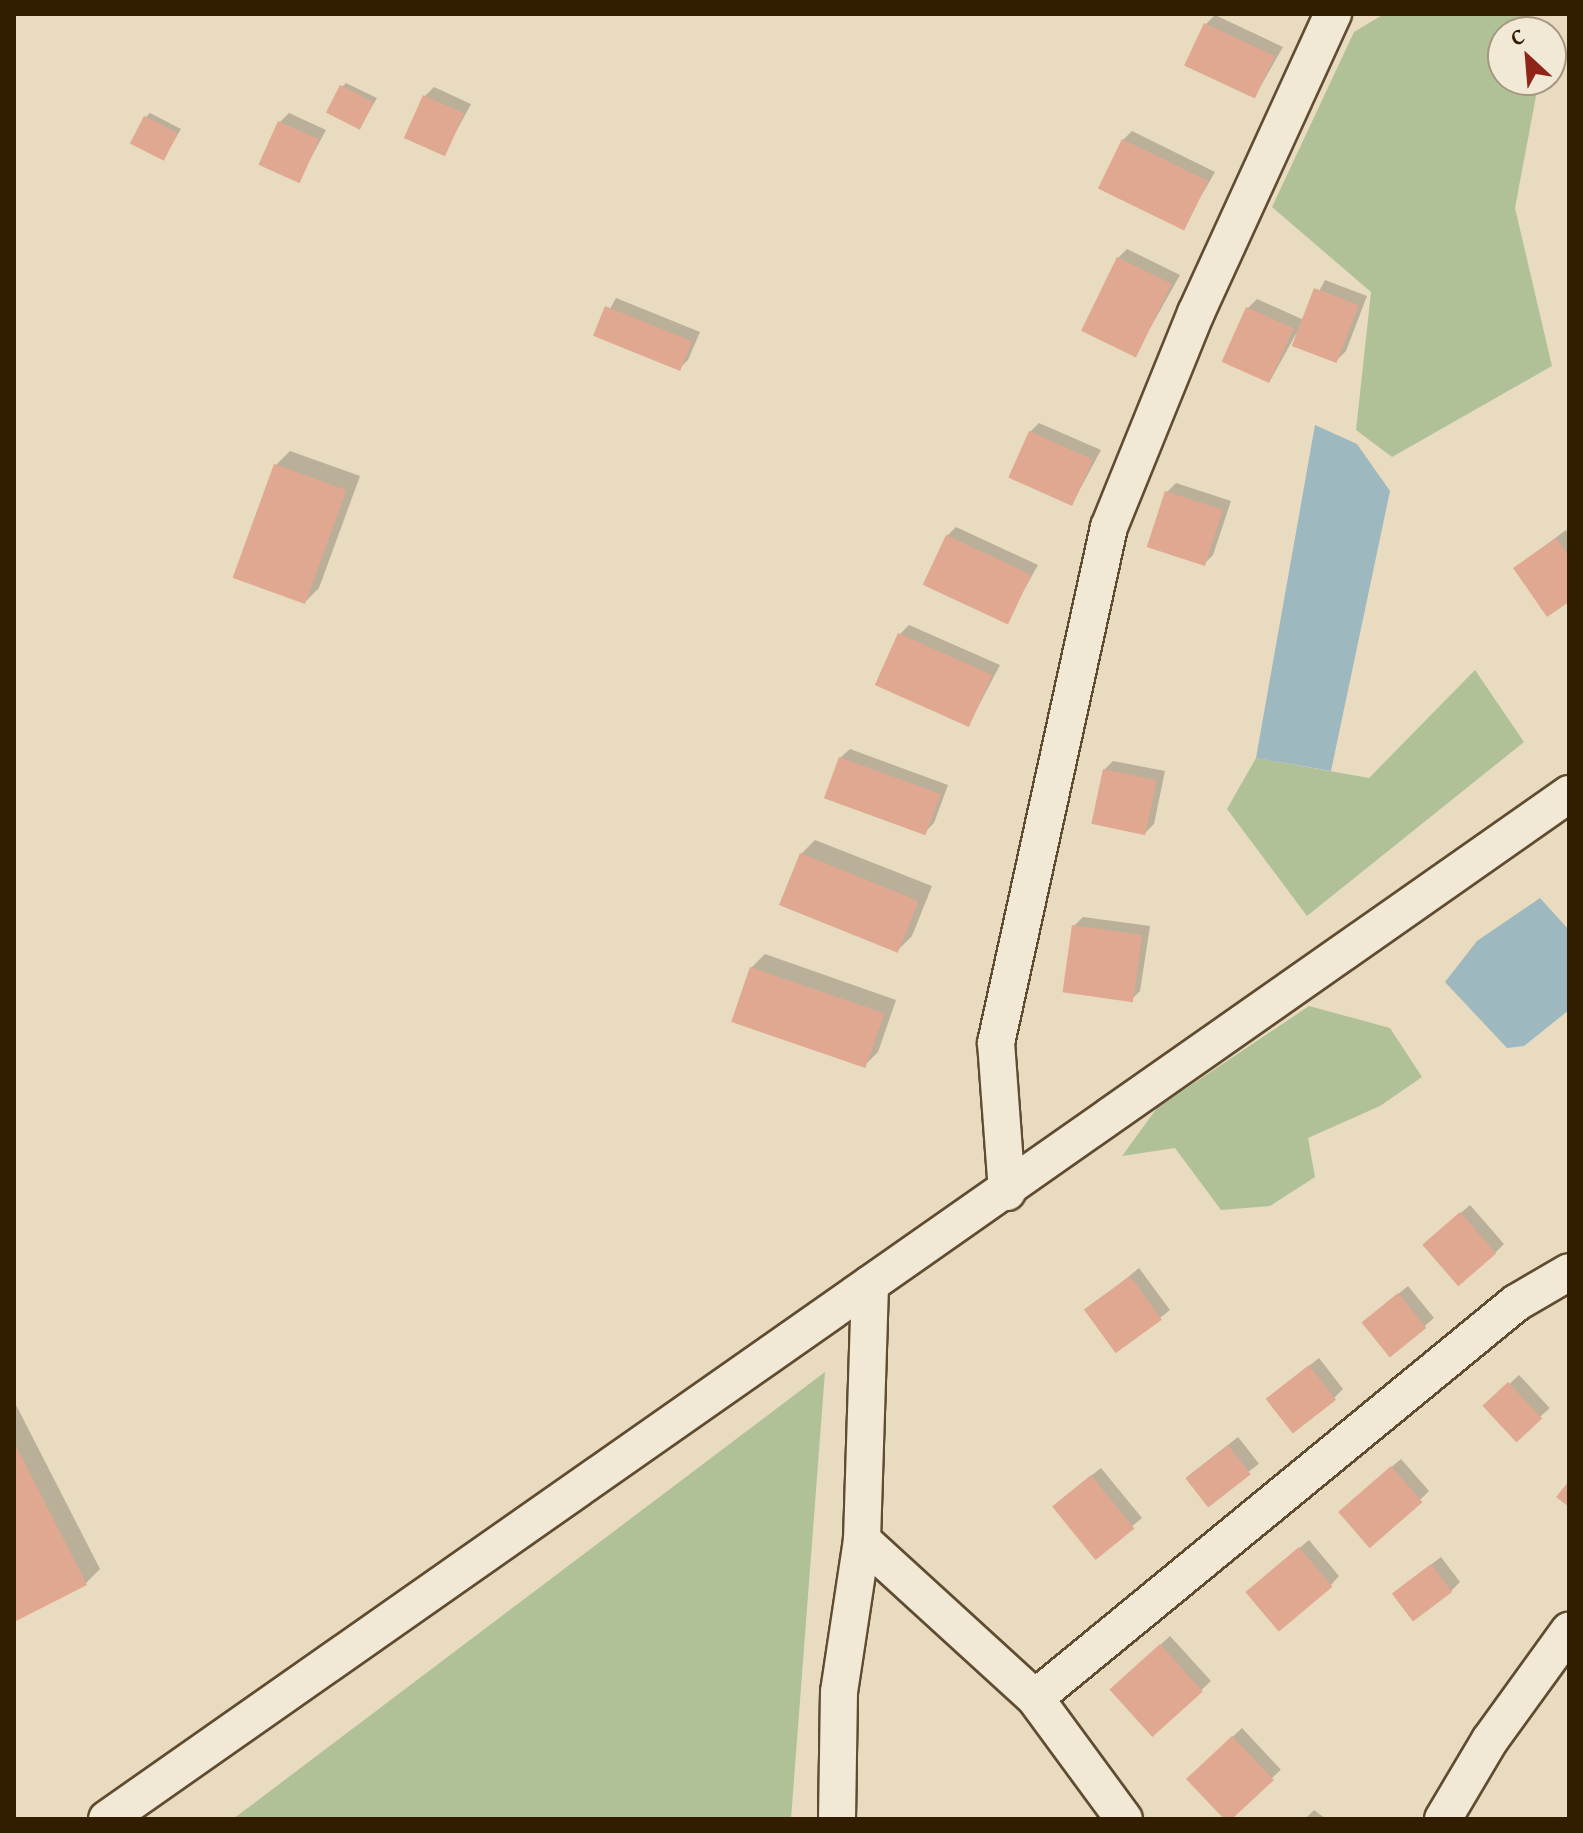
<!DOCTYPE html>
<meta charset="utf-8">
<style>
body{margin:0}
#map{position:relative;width:1583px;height:1833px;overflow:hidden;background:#e9dbc0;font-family:"Gentium Book Plus",serif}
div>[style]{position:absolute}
.green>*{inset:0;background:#b0c197}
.water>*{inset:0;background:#9db8be}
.shadow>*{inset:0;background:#0003;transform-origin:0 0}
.building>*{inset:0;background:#e0a890;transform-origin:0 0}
.roads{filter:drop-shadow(2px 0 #604c30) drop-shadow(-2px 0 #604c30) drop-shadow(0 2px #604c30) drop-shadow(0 -2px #604c30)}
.minor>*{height:36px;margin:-18px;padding:0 18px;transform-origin:18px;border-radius:18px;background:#f1e8d6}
span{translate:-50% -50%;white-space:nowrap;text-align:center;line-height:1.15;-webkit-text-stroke:7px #f1e8d6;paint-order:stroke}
.frame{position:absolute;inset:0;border:16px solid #331d00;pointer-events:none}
.north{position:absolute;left:1487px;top:16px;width:80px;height:80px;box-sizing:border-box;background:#f1e8d6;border:2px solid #a59780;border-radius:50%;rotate:334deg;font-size:22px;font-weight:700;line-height:32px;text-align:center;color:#331d00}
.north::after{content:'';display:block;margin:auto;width:28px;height:36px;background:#8f2418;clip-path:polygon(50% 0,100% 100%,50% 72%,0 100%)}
</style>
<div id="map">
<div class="green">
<div style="clip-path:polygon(1384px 14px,1528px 14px,1536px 32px,1503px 32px,1503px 80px,1539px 80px,1515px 208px,1552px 366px,1392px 457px,1356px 430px,1371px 292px,1272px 207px,1354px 32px)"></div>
<div style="clip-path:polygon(1475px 670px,1524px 742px,1307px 916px,1227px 809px,1256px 758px,1369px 778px)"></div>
<div style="clip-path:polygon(1309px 1006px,1390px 1028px,1422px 1077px,1380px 1106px,1308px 1138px,1315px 1177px,1270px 1206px,1221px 1210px,1175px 1148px,1122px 1156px,1157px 1108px)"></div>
<div style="clip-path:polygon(825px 1372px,791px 1819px,233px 1819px)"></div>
</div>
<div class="water">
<div style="clip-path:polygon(1315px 425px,1357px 444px,1390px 491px,1331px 771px,1256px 758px)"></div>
<div style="clip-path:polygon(1540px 898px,1569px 930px,1569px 1010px,1524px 1046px,1507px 1048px,1445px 982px,1477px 941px)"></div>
</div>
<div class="shadow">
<div style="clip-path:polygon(1215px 15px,1283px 47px,1255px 96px,1206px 24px)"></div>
<div style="clip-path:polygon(346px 83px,377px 98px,360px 127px,342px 87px)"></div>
<div style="clip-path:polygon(434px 87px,471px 104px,444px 154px,425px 96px)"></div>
<div style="clip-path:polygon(150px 113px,181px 129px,164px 158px,146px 117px)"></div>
<div style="clip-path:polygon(289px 113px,326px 130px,299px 180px,280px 122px)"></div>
<div style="clip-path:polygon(1132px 131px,1215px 172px,1182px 229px,1123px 140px)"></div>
<div style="clip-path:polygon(1127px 249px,1180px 275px,1135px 355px,1118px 258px)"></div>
<div style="clip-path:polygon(1325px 280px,1367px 296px,1346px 351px,1337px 360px,1296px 334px,1270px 381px,1248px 308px,1257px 299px,1304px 320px)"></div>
<div style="clip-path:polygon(616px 298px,700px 332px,688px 360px,679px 369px,596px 334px)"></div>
<div style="clip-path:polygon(1039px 423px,1101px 450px,1072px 504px,1030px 432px)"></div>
<div style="clip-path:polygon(290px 451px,360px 476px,319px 588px,305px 602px,235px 576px,276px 465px)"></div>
<div style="clip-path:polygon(1176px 483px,1231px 501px,1213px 555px,1204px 564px,1149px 546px,1167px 492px)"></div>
<div style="clip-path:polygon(956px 527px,1038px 565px,1006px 622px,947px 536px)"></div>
<div style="clip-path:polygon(1566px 530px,1569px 535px,1569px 600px,1515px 568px)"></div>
<div style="clip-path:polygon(909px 625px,1000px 665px,969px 724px,900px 634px)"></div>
<div style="clip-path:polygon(850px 749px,948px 785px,934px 823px,925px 832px,840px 758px)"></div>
<div style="clip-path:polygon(1113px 761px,1165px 771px,1154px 824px,1145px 833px,1104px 770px)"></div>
<div style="clip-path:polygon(815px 840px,932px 886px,912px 936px,898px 950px,801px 854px)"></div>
<div style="clip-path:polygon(1083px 917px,1150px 926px,1140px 991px,1131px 1000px,1074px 926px)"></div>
<div style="clip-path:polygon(765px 954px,896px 1000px,878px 1052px,864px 1066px,751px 968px)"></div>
<div style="clip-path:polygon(1470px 1205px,1504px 1244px,1495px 1253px,1434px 1236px)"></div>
<div style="clip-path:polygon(1139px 1268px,1170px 1310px,1118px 1351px,1094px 1305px)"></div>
<div style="clip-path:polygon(1408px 1286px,1434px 1318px,1391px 1355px,1374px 1314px)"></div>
<div style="clip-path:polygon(1319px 1358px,1343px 1389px,1334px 1398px,1278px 1390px)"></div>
<div style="left:1519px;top:1375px;width:45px;height:45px;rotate:47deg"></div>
<div style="clip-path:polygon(14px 1401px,100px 1569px,86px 1583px,14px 1620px)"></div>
<div style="left:1238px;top:1437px;width:34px;height:65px;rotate:52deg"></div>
<div style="clip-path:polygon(1401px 1459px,1429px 1491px,1420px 1500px,1350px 1502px)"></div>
<div style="clip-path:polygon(1101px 1468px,1142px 1518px,1095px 1557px,1063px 1498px)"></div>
<div style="clip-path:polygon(1309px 1540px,1339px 1576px,1331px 1585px,1258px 1583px)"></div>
<div style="clip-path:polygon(1441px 1557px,1460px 1582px,1451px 1591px,1403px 1586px)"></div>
<div style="clip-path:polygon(1170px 1636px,1211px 1681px,1153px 1735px,1121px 1681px)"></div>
<div style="left:1242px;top:1728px;width:57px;height:74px;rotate:47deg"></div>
<div style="clip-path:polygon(1314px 1810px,1326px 1819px,1305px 1819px)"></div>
</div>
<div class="building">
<div style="left:1204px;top:23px;width:78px;height:47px;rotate:25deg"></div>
<div style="left:340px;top:85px;width:38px;height:31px;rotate:27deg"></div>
<div style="left:423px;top:95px;width:45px;height:47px;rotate:24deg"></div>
<div style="left:144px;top:116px;width:38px;height:31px;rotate:27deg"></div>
<div style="left:278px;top:121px;width:45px;height:48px;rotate:24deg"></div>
<div style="left:1122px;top:139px;width:96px;height:55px;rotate:26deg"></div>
<div style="left:1117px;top:257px;width:61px;height:82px;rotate:26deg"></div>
<div style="left:1314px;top:288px;width:48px;height:62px;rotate:21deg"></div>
<div style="left:605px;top:306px;width:94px;height:32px;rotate:22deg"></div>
<div style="left:1246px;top:307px;width:52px;height:60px;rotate:24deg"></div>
<div style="left:1029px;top:431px;width:70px;height:51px;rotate:24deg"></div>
<div style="left:274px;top:464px;width:77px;height:121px;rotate:20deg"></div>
<div style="left:1165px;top:491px;width:61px;height:59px;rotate:18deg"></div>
<div style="left:946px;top:535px;width:94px;height:55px;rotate:25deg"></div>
<div style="clip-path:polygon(1556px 538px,1569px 556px,1569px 602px,1547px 617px,1513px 568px)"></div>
<div style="left:898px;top:633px;width:103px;height:57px;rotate:24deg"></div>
<div style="left:839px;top:757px;width:108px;height:44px;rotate:20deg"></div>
<div style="left:1103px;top:769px;width:55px;height:56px;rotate:12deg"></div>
<div style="left:800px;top:853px;width:128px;height:56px;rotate:22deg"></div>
<div style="left:1072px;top:925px;width:71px;height:68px;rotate:8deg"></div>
<div style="left:750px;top:967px;width:142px;height:58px;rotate:19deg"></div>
<div style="left:1460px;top:1212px;width:55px;height:50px;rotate:49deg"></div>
<div style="left:1130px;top:1276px;width:54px;height:57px;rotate:54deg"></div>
<div style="left:1398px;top:1293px;width:45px;height:47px;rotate:51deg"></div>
<div style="left:1309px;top:1365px;width:44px;height:55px;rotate:52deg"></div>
<div style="left:1508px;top:1382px;width:50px;height:35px;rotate:47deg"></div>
<div style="clip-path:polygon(14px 1442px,87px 1585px,14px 1622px)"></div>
<div style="left:1228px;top:1445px;width:37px;height:54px;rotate:52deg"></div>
<div style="left:1391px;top:1466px;width:48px;height:70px;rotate:49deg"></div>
<div style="left:1091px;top:1475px;width:69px;height:50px;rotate:51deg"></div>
<div style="clip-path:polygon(1569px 1481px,1569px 1507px,1556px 1497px)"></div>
<div style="left:1299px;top:1547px;width:52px;height:70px;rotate:50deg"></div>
<div style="left:1431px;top:1564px;width:35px;height:49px;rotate:53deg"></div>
<div style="left:1160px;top:1644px;width:64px;height:68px;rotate:48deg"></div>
<div style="clip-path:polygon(1232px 1736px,1274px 1780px,1232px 1819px,1224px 1819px,1186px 1779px)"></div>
</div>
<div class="roads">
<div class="minor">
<div style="left:1007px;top:1192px;width:149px;rotate:-94.2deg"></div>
<div style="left:996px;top:1043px;width:528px;rotate:-77.65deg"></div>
<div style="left:1109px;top:527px;width:231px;rotate:-67.9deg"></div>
<div style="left:1196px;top:313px;width:329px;rotate:-65.4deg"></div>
<div style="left:862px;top:1540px;width:234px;rotate:42.4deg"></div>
<div style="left:1035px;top:1698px;width:150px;rotate:53.7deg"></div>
<div style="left:1035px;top:1698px;width:622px;rotate:-39.39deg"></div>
<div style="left:1516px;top:1303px;width:61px;rotate:-30.3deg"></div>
<div style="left:107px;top:1819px;width:1786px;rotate:-35.03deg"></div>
<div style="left:837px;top:1819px;width:127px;rotate:-89.1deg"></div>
<div style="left:839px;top:1692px;width:154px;rotate:-81.4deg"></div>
<div style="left:862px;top:1540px;width:256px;rotate:-88.2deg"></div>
<div style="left:1443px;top:1819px;width:92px;rotate:-59.3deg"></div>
<div style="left:1490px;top:1740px;width:135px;rotate:-54.1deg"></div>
</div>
</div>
<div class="frame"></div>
<div class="north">С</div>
</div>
